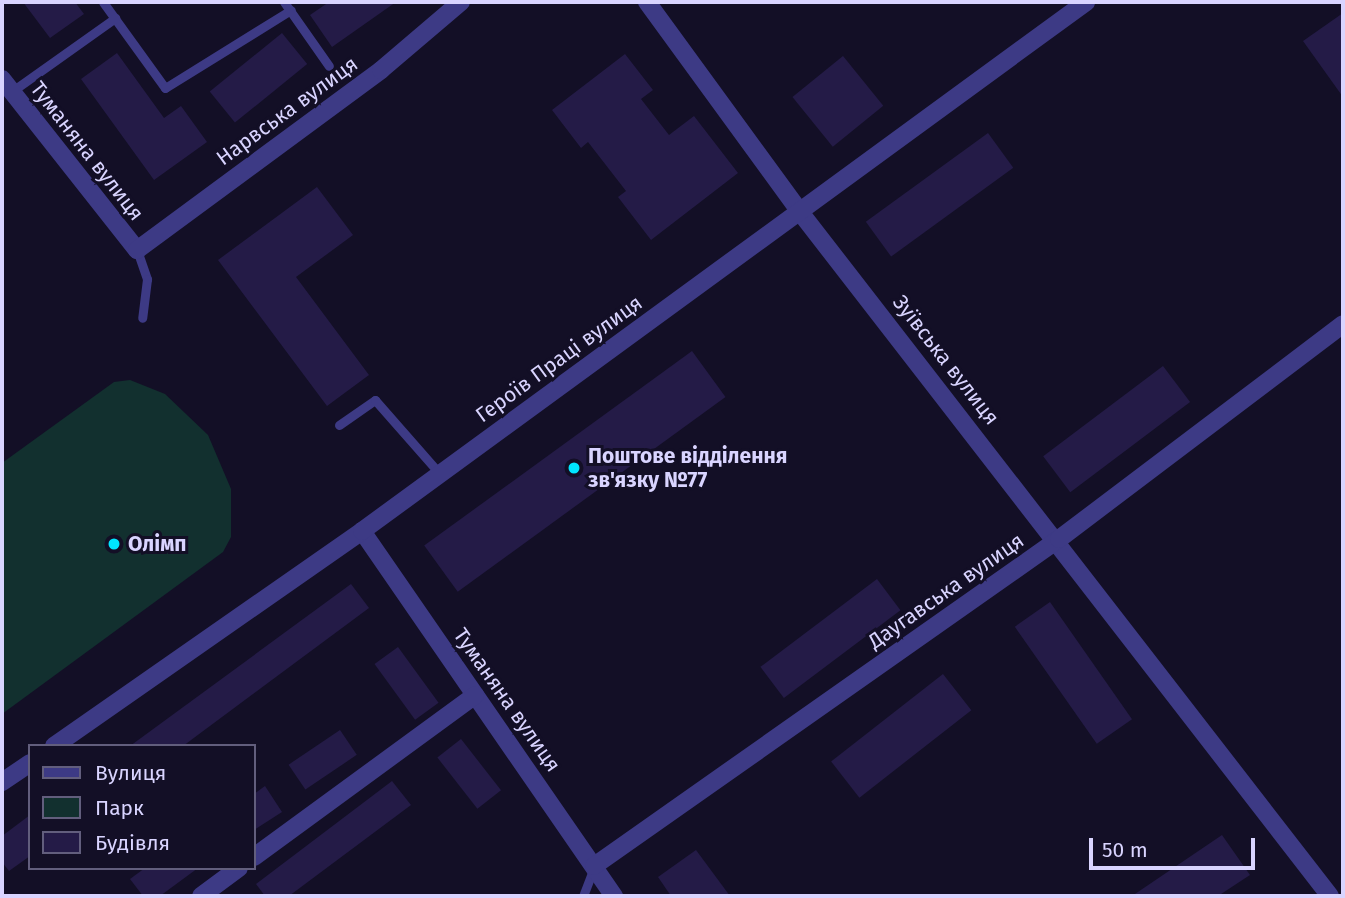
<!DOCTYPE html>
<meta charset="utf-8">
<style>
body{margin:0}
#map{position:relative;width:1345px;height:898px;overflow:hidden;background:#130f26;font-family:"Fira Sans",sans-serif}
div>[style]{position:absolute}
.green>*{inset:0;background:#12302f}
.building>*{inset:0;background:#241b47;transform-origin:0 0}
.lane>*{height:9px;margin:-4.5px;padding:0 4.5px;transform-origin:4.5px;border-radius:4.5px;background:#3d3a85}
.street>*{height:18px;margin:-9px;padding:0 9px;transform-origin:9px;border-radius:9px;background:#3d3a85}
.dots>*{width:19px;height:19px;translate:-50% -50%;box-sizing:border-box;border:4px solid #130f26;border-radius:50%}
span{translate:-50% -50%;white-space:nowrap;text-align:center;line-height:1.15;-webkit-text-stroke:6px #130f26;paint-order:stroke}
.street-label{font-size:21px;color:#d9d4ff}
.poi-label{font-size:21px;color:#d9d4ff;font-weight:700}
.left{translate:0 -50%;text-align:left}
.frame{position:absolute;inset:0;border:4px solid #d9d4ff;pointer-events:none}
.legend{position:absolute;left:28px;top:744px;width:228px;height:126px;box-sizing:border-box;background:#130f26;border:2px solid #625e7d;margin:0;padding:9px 12px;list-style:none;font-size:21px;color:#d9d4ff}
.legend li{display:flex;align-items:center;gap:14px;height:35px}
.legend b{width:35px;border:2px solid #625e7d}
.scale{position:absolute;left:1089px;top:838px;width:166px;height:32px;box-sizing:border-box;border:4px solid #d9d4ff;border-top:0;padding-left:9px;font-size:21px;line-height:24px;white-space:nowrap;color:#d9d4ff;-webkit-text-stroke:5px #130f26;paint-order:stroke}
</style>
<div id="map">
<div class="green">
<div style="clip-path:polygon(130px 380px,165px 394px,208px 435px,231px 489px,231px 537px,223px 552px,2px 714px,2px 463px,114px 382px)"></div>
</div>
<div class="building">
<div style="clip-path:polygon(23px 2px,75px 2px,84px 14px,50px 38px)"></div>
<div style="clip-path:polygon(329px 2px,396px 2px,332px 47px,310px 15px)"></div>
<div style="clip-path:polygon(1343px 13px,1343px 97px,1303px 41px)"></div>
<div style="left:282px;top:33px;width:40px;height:93px;rotate:51deg"></div>
<div style="clip-path:polygon(117px 53px,164px 118px,181px 106px,207px 142px,154px 180px,81px 79px)"></div>
<div style="clip-path:polygon(625px 54px,653px 90px,641px 99px,669px 135px,694px 116px,738px 173px,651px 240px,618px 197px,626px 191px,588px 142px,581px 148px,552px 110px)"></div>
<div style="left:843px;top:56px;width:64px;height:65px;rotate:51deg"></div>
<div style="left:988px;top:133px;width:43px;height:151px;rotate:54deg"></div>
<div style="clip-path:polygon(317px 187px,353px 235px,296px 277px,369px 375px,327px 406px,218px 260px)"></div>
<div style="left:692px;top:351px;width:57px;height:331px;rotate:54deg"></div>
<div style="left:1163px;top:366px;width:45px;height:150px;rotate:53deg"></div>
<div style="left:877px;top:579px;width:39px;height:146px;rotate:53deg"></div>
<div style="clip-path:polygon(351px 584px,369px 608px,183px 746px,130px 746px)"></div>
<div style="left:1050px;top:602px;width:143px;height:43px;rotate:55deg"></div>
<div style="left:398px;top:647px;width:69px;height:29px;rotate:54deg"></div>
<div style="left:943px;top:674px;width:46px;height:142px;rotate:52deg"></div>
<div style="left:340px;top:730px;width:30px;height:62px;rotate:56deg"></div>
<div style="left:461px;top:739px;width:65px;height:30px;rotate:52deg"></div>
<div style="clip-path:polygon(392px 781px,411px 805px,289px 896px,265px 896px,256px 884px)"></div>
<div style="clip-path:polygon(265px 786px,282px 812px,254px 830px,254px 794px)"></div>
<div style="clip-path:polygon(30px 815px,30px 856px,9px 871px,2px 862px,2px 836px)"></div>
<div style="clip-path:polygon(1222px 835px,1250px 875px,1218px 896px,1132px 896px)"></div>
<div style="clip-path:polygon(696px 850px,730px 896px,671px 896px,658px 877px)"></div>
<div style="clip-path:polygon(145px 868px,198px 868px,160px 896px,143px 896px,130px 879px)"></div>
</div>
<div class="lane">
<div style="left:103px;top:2px;width:106px;rotate:54.2deg"></div>
<div style="left:165px;top:88px;width:148px;rotate:-31.8deg"></div>
<div style="left:284px;top:2px;width:78px;rotate:54.9deg"></div>
<div style="left:11px;top:92px;width:128px;rotate:-35.4deg"></div>
<div style="left:137px;top:250px;width:31px;rotate:71deg"></div>
<div style="left:147px;top:279px;width:39px;rotate:97deg"></div>
<div style="left:339px;top:425px;width:44px;rotate:-34.8deg"></div>
<div style="left:375px;top:400px;width:98px;rotate:48.7deg"></div>
<div style="left:583px;top:896px;width:30px;rotate:-69deg"></div>
</div>
<div class="street">
<div style="left:647px;top:2px;width:260px;rotate:53.9deg"></div>
<div style="left:800px;top:212px;width:865px;rotate:52.23deg"></div>
<div style="left:2px;top:79px;width:218px;rotate:51.7deg"></div>
<div style="left:137px;top:250px;width:303px;rotate:-36.4deg"></div>
<div style="left:381px;top:70px;width:105px;rotate:-40.4deg"></div>
<div style="left:362px;top:531px;width:444px;rotate:55.4deg"></div>
<div style="left:54px;top:746px;width:376px;rotate:-34.9deg"></div>
<div style="left:362px;top:531px;width:897px;rotate:-36.15deg"></div>
<div style="left:2px;top:782px;width:34px;rotate:-34deg"></div>
<div style="left:254px;top:857px;width:274px;rotate:-36.2deg"></div>
<div style="left:594px;top:866px;width:568px;rotate:-35.12deg"></div>
<div style="left:1059px;top:539px;width:356px;rotate:-37.1deg"></div>
<div style="left:201px;top:896px;width:47px;rotate:-36.4deg"></div>
</div>
<div class="dots">
<div style="left:574px;top:468px;background:#00e5ff"></div>
<div style="left:114px;top:544px;background:#00e5ff"></div>
</div>
<div class="street-label">
<span style="left:287px;top:111px;rotate:-36deg">Нарвська вулиця</span>
<span style="left:87px;top:151px;rotate:52deg">Туманяна вулиця</span>
<span style="left:559px;top:359px;rotate:-36deg">Героїв Праці вулиця</span>
<span style="left:946px;top:360px;rotate:52deg">Зуївська вулиця</span>
<span style="left:946px;top:591px;rotate:-35deg">Даугавська вулиця</span>
<span style="left:507px;top:700px;rotate:55deg">Туманяна вулиця</span>
</div>
<div class="poi-label">
<span class="left" style="left:588px;top:468px">Поштове відділення<br>зв'язку №77</span>
<span class="left" style="left:128px;top:544px">Олімп</span>
</div>
<div class="frame"></div>
<ul class="legend">
<li><b style="height:9px;background:#3d3a85"></b>Вулиця</li>
<li><b style="height:19px;background:#12302f"></b>Парк</li>
<li><b style="height:19px;background:#241b47"></b>Будівля</li>
</ul>
<div class="scale">50 m</div>
</div>
